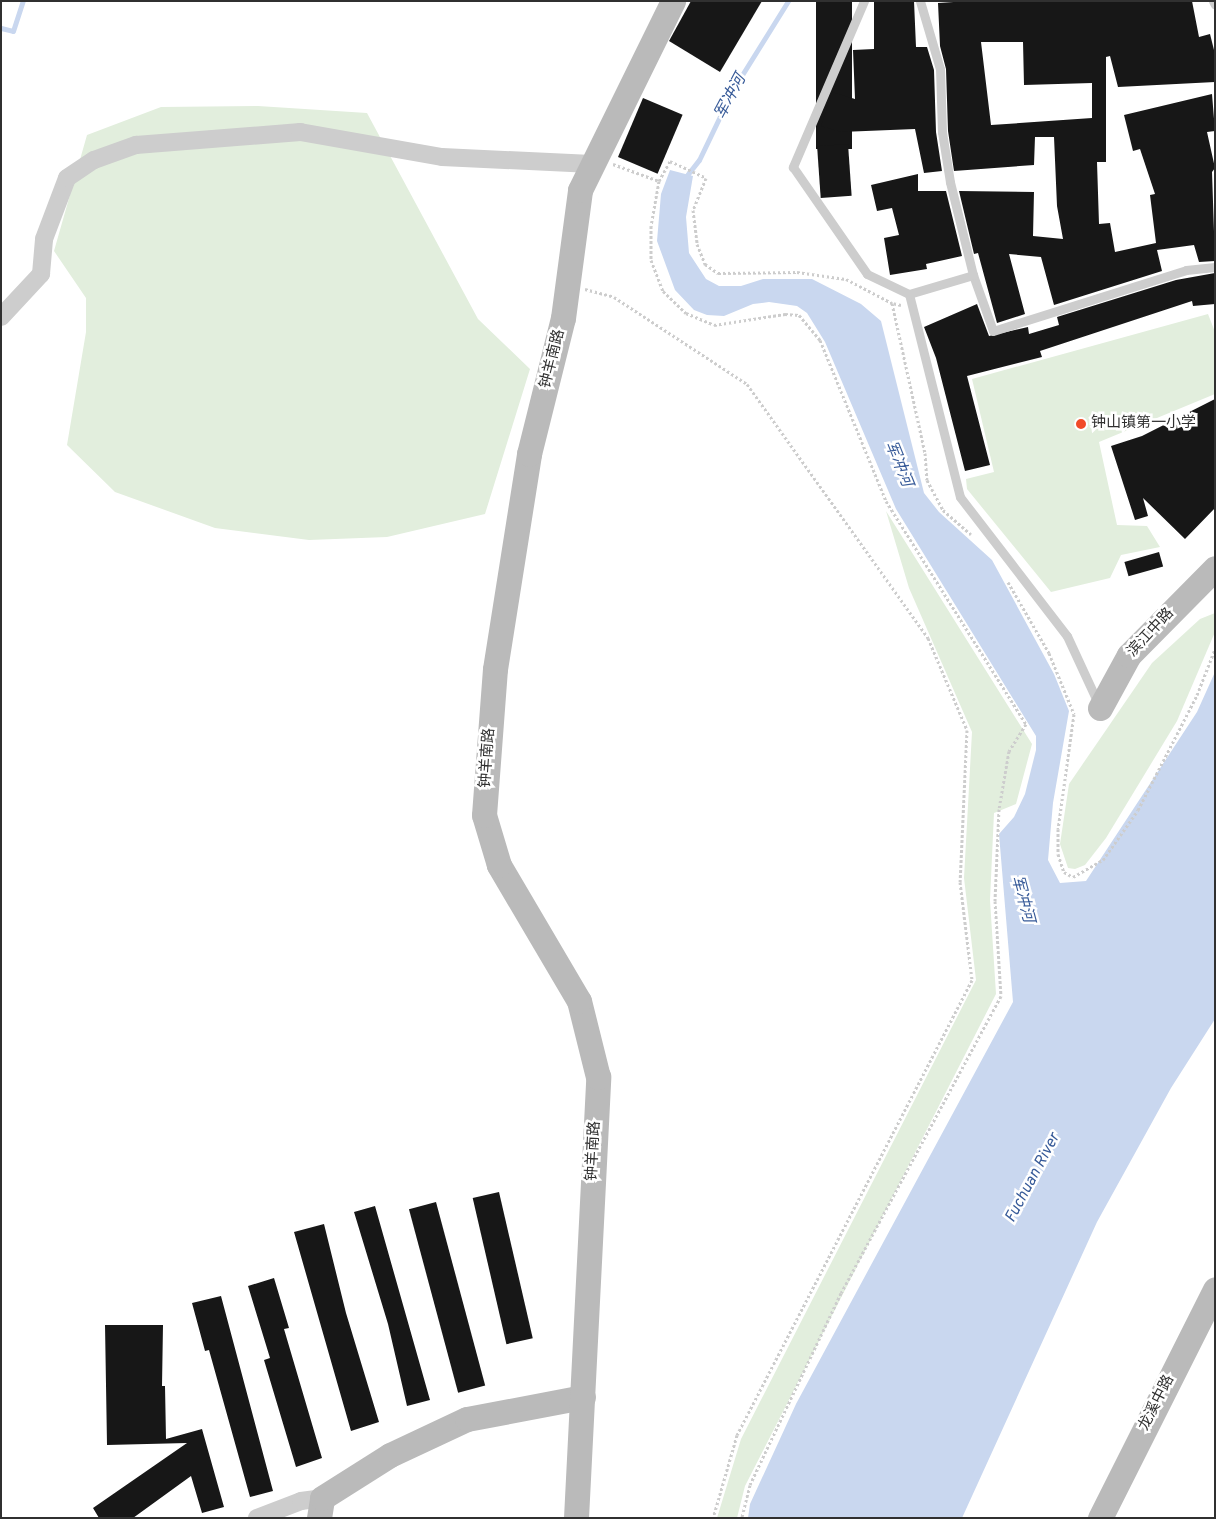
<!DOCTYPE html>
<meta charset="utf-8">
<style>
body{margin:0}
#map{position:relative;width:1216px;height:1519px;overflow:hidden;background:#fff;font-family:Overpass,"Noto Sans SC",sans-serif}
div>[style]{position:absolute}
.green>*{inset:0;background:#e2eedd}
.water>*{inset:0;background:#c9d7ef}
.stream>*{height:5px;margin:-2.5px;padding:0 2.5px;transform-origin:2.5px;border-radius:2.5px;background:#c9d7ef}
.building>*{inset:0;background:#171717;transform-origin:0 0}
.path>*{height:3px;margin-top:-1.5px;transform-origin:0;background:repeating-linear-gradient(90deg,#cdcdcd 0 2.5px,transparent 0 5px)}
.lane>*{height:9px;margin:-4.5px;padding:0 4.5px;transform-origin:4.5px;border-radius:4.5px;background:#cdcdcd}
.street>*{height:18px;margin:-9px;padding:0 9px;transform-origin:9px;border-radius:9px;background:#cdcdcd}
.secondary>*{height:25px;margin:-12.5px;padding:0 12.5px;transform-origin:12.5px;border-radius:12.5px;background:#bababa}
.dots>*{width:14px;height:14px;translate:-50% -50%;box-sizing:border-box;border:2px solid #fff;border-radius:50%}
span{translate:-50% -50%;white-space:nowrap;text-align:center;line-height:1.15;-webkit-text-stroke:5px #fff;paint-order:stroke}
.street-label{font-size:15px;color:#303030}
.poi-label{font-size:15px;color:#303030}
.left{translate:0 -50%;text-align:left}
.water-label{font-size:16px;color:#385b99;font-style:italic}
.frame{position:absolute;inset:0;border:2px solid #303030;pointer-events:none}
</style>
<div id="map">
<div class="green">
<div style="clip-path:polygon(258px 106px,367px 113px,478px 319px,530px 369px,485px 514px,387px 537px,309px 540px,215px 528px,115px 492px,67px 445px,86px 332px,86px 298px,54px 251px,87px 135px,161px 107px)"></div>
<div style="clip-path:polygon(1208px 314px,1215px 332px,1215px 394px,1099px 442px,1117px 525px,1147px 526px,1160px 547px,1121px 555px,1110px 578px,1051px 592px,967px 489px,966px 479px,994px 472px,972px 379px)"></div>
<div style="clip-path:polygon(886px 511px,1032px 744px,1016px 804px,994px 813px,990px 900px,996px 994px,745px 1486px,737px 1518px,717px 1518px,741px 1439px,976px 980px,964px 878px,972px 732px,909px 588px)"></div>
<div style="clip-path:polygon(1215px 613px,1215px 632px,1177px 721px,1106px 838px,1085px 865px,1075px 869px,1068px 868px,1060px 844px,1069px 784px,1152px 663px,1200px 619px)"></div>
</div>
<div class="water">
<div style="clip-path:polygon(670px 170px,693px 176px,686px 217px,689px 253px,706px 279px,719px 286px,741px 286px,763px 279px,812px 279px,861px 304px,881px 321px,924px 493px,939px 512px,992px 560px,1054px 674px,1069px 711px,1053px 803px,1048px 860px,1060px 883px,1086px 881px,1197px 712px,1215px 672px,1215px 1019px,1171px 1088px,1097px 1222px,962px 1518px,748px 1518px,750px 1504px,796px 1404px,1013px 1002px,999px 834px,1014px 817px,1025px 794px,1036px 750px,1036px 736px,896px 509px,825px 342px,807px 313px,797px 306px,769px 302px,753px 304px,724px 316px,707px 315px,694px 310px,675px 290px,657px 241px,661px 194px)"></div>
</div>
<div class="stream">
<div style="left:1px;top:28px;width:12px;rotate:14deg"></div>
<div style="left:13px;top:31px;width:32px;rotate:-72deg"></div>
<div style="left:684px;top:179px;width:24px;rotate:-52deg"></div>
<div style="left:699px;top:160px;width:76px;rotate:-64.4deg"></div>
<div style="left:732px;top:91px;width:106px;rotate:-58.1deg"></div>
</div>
<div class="building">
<div style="clip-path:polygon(691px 1px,762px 1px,720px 72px,669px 41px)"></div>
<div style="left:816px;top:1px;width:36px;height:148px"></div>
<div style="clip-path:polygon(874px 1px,914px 1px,916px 47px,927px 47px,934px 70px,936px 132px,942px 171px,924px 173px,915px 129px,841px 132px,821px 126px,832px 92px,855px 99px,853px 50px,874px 49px)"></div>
<div style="clip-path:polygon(evenodd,969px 1px,1192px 1px,1199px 37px,1210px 34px,1215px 54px,1215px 82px,1118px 87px,1110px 56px,1106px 57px,1106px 162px,1097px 162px,1099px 224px,1110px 223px,1115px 252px,1156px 243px,1150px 195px,1155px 194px,1140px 149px,1133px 151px,1124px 115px,1212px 94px,1215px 131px,1207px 132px,1215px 168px,1212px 172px,1215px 261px,1199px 262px,1194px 245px,1157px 250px,1162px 271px,1054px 305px,1041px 257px,1009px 254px,1025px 314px,997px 323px,978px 253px,974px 254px,959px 191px,1034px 192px,1033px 236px,1063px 239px,1057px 206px,1054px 137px,1035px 137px,1034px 165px,954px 171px,948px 131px,946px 69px,940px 46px,938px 3px,969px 1px,981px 42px,1023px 42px,1024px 85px,1092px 83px,1092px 118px,991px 125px,981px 42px)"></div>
<div style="left:643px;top:98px;width:43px;height:64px;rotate:23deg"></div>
<div style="left:848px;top:144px;width:52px;height:31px;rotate:86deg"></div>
<div style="clip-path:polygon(918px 174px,918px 191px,946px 191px,962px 256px,926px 264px,927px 269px,890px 275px,884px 238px,899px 235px,892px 208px,877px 211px,871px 185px)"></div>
<div style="clip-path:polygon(1215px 273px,1215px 304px,1193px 306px,1192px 301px,1040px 351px,1042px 357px,967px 376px,990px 465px,965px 471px,936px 358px,924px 327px,977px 304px,989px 336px,1028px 327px,1029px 334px,1059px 325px,1057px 317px,1176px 280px)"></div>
<div style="clip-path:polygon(1215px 399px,1215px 508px,1185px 539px,1143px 498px,1148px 516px,1135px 520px,1111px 446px,1142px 436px)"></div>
<div style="left:1159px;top:552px;width:15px;height:36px;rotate:74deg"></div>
<div style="left:499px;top:1192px;width:150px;height:27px;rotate:77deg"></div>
<div style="left:436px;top:1202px;width:190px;height:28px;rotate:75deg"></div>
<div style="clip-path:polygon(375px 1206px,430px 1400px,407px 1406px,388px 1324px,354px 1212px)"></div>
<div style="clip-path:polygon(324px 1224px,346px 1313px,379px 1422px,351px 1431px,294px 1232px)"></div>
<div style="clip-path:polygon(274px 1278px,289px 1328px,284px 1329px,322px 1458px,296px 1467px,264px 1360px,270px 1358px,248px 1286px)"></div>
<div style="clip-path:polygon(221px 1296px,273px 1491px,250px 1497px,209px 1350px,205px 1351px,192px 1303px)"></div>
<div style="clip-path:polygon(105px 1325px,163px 1325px,162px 1386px,165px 1386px,166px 1439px,202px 1429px,224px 1507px,202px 1513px,191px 1476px,133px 1518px,99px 1518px,93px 1508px,187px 1443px,107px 1445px)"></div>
</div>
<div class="path">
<div style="left:613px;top:164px;width:49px;rotate:20.3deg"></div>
<div style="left:659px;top:181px;width:23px;rotate:-61deg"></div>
<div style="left:670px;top:161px;width:40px;rotate:25deg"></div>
<div style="left:706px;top:178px;width:35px;rotate:112deg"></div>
<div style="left:693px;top:210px;width:34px;rotate:83deg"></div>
<div style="left:697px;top:244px;width:22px;rotate:68deg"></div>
<div style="left:705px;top:264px;width:16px;rotate:35deg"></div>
<div style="left:718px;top:273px;width:79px;rotate:-0.7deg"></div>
<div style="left:797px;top:272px;width:49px;rotate:8.1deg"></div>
<div style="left:846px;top:279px;width:52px;rotate:27.6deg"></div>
<div style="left:659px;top:181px;width:46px;rotate:100.1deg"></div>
<div style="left:651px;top:226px;width:34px;rotate:90deg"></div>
<div style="left:651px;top:260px;width:33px;rotate:69deg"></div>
<div style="left:663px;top:291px;width:32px;rotate:44deg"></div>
<div style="left:686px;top:313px;width:30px;rotate:23deg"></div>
<div style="left:714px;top:325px;width:72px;rotate:-8.8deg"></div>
<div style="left:785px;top:314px;width:14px;rotate:4deg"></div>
<div style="left:799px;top:315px;width:33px;rotate:50deg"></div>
<div style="left:820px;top:340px;width:174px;rotate:67.7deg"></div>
<div style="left:886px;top:501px;width:263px;rotate:57.9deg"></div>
<div style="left:1026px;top:724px;width:32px;rotate:122deg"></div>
<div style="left:1009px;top:751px;width:59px;rotate:99.8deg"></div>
<div style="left:999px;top:809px;width:92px;rotate:92.5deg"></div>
<div style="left:995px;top:901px;width:95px;rotate:86.4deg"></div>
<div style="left:1001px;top:996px;width:337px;rotate:118.3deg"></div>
<div style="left:841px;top:1293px;width:212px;rotate:115.4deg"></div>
<div style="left:750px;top:1485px;width:34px;rotate:104deg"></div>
<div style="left:585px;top:289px;width:30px;rotate:15deg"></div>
<div style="left:614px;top:297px;width:159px;rotate:33.2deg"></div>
<div style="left:747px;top:384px;width:312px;rotate:54.5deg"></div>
<div style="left:928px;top:638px;width:100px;rotate:67deg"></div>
<div style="left:967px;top:730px;width:152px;rotate:92.6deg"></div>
<div style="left:960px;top:882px;width:99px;rotate:83deg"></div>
<div style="left:972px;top:980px;width:512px;rotate:117.32deg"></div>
<div style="left:737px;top:1435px;width:86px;rotate:106.1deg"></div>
<div style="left:901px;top:305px;width:9px;rotate:-167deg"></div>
<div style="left:892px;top:303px;width:154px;rotate:77.6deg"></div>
<div style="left:925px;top:453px;width:27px;rotate:86deg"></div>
<div style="left:927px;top:480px;width:34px;rotate:62deg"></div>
<div style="left:943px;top:510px;width:37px;rotate:41deg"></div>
<div style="left:1008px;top:582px;width:82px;rotate:60deg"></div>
<div style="left:1049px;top:653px;width:66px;rotate:67.7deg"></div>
<div style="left:1074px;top:714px;width:116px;rotate:97.9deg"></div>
<div style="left:1058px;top:829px;width:25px;rotate:90deg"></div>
<div style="left:1058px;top:854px;width:19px;rotate:72deg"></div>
<div style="left:1064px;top:872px;width:10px;rotate:29deg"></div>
<div style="left:1073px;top:877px;width:34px;rotate:-30deg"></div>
<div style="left:1103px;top:860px;width:61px;rotate:-55deg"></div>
<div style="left:1138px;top:810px;width:129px;rotate:-62.8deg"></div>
<div style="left:1197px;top:695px;width:49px;rotate:-68.6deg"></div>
</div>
<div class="lane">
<div style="left:864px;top:1px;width:181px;rotate:113.2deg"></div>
<div style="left:793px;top:167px;width:130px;rotate:55.3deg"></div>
<div style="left:867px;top:274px;width:47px;rotate:25.5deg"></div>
<div style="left:909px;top:294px;width:209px;rotate:75.9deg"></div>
<div style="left:960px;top:497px;width:175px;rotate:52.4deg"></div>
<div style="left:1067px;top:636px;width:74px;rotate:65.2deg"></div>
<div style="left:1213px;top:1px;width:4px;rotate:63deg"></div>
<div style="left:973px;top:275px;width:59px;rotate:70.3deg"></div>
<div style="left:993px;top:331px;width:202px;rotate:-17.5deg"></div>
<div style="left:1186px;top:270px;width:29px;rotate:-6deg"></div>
<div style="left:909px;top:294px;width:67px;rotate:-16.5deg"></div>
<div style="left:973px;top:275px;width:96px;rotate:-103.9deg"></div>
<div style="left:950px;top:182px;width:51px;rotate:-99.1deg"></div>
<div style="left:942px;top:132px;width:63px;rotate:-91.8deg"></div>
<div style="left:940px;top:69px;width:71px;rotate:-106.4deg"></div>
</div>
<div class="street">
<div style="left:1px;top:317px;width:59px;rotate:-47.1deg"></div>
<div style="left:41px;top:274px;width:35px;rotate:-85deg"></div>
<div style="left:44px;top:239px;width:65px;rotate:-69.3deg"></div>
<div style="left:67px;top:178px;width:32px;rotate:-34deg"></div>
<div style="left:94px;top:160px;width:45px;rotate:-19.7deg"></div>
<div style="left:136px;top:145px;width:165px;rotate:-4.5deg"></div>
<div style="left:300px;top:132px;width:144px;rotate:10deg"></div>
<div style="left:442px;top:157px;width:150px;rotate:2.7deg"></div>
<div style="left:257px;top:1518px;width:47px;rotate:-21.1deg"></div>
<div style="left:301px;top:1501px;width:21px;rotate:-8deg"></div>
</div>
<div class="secondary">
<div style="left:1100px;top:708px;width:60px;rotate:-61.3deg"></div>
<div style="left:1129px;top:655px;width:122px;rotate:-45.3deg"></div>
<div style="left:319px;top:1518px;width:20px;rotate:-81deg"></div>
<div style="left:322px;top:1498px;width:80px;rotate:-32.3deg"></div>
<div style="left:390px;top:1455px;width:85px;rotate:-25.1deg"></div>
<div style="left:467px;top:1419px;width:118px;rotate:-10.7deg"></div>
<div style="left:576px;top:1518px;width:442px;rotate:-87.1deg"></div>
<div style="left:598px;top:1077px;width:78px;rotate:-104deg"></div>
<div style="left:579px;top:1001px;width:158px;rotate:-120.5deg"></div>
<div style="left:499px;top:865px;width:52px;rotate:-106.7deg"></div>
<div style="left:484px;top:815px;width:146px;rotate:-85.7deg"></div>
<div style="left:495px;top:669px;width:218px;rotate:-81deg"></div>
<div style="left:529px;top:454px;width:140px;rotate:-76deg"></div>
<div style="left:563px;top:318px;width:129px;rotate:-82.4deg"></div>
<div style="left:580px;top:190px;width:211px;rotate:-63.8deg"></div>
<div style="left:1100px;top:1518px;width:256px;rotate:-63.3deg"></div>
</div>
<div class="dots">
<div style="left:1081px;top:424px;background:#f14b28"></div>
</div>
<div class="street-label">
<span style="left:553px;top:359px;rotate:-76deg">钟羊南路</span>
<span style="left:1151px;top:633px;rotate:-47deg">滨江中路</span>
<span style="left:488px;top:758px;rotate:-86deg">钟羊南路</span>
<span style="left:594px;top:1151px;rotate:-87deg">钟羊南路</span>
<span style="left:1157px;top:1403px;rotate:-63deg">龙溪中路</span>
</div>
<div class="poi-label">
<span class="left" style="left:1091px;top:424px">钟山镇第一小学</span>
</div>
<div class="water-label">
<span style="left:731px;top:97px;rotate:-62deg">军冲河</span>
<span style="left:898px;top:464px;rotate:68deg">军冲河</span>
<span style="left:1022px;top:899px;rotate:75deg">军冲河</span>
<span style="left:1033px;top:1178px;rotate:-62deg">Fuchuan River</span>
</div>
<div class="frame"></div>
</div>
